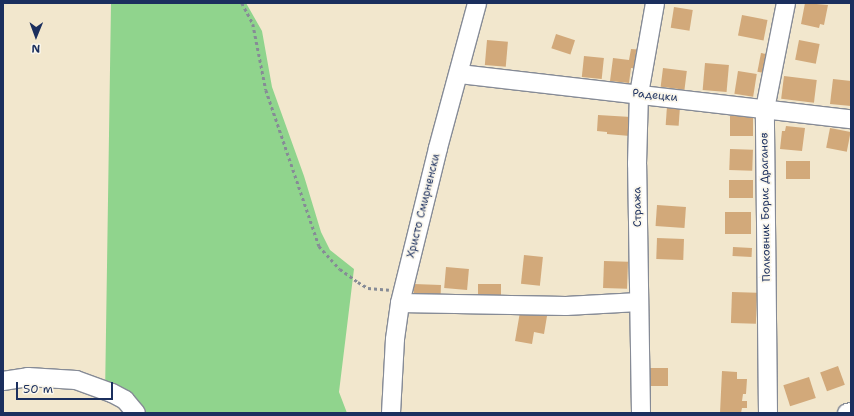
<!DOCTYPE html>
<meta charset="utf-8">
<style>
body{margin:0}
#map{position:relative;width:854px;height:416px;overflow:hidden;background:#f2e7cd;font-family:"Shantell Sans",sans-serif}
div>[style]{position:absolute}
.green>*{inset:0;background:#90d48d}
.building>*{inset:0;background:#d2a97a;transform-origin:0 0}
.path>*{height:2.5px;margin-top:-1.25px;transform-origin:0;background:repeating-linear-gradient(90deg,#868b96 0 3px,transparent 0 6px)}
.roads{filter:drop-shadow(1px 0 #868b96) drop-shadow(-1px 0 #868b96) drop-shadow(0 1px #868b96) drop-shadow(0 -1px #868b96)}
.minor>*{height:18px;margin:-9px;padding:0 9px;transform-origin:9px;border-radius:9px;background:#fff}
span{translate:-50% -50%;white-space:nowrap;text-align:center;line-height:1.15;-webkit-text-stroke:3.5px #fbf7ec;paint-order:stroke}
.street-label{font-size:11px;color:#1b2f5e}
.frame{position:absolute;inset:0;border:4px solid #1b2f5e;pointer-events:none}
.north{position:absolute;left:16px;top:16px;width:40px;height:40px;-webkit-text-stroke:3px #fbf7ec;paint-order:stroke;rotate:181deg;font-size:11px;font-weight:700;line-height:16px;text-align:center;color:#1b2f5e}
.north::after{content:'';display:block;margin:auto;width:14px;height:18px;background:#1b2f5e;clip-path:polygon(50% 0,100% 100%,50% 72%,0 100%)}
.scale{position:absolute;left:16px;top:382px;width:97px;height:18px;box-sizing:border-box;border:2px solid #1b2f5e;border-top:0;padding-left:5px;font-size:12px;line-height:14px;white-space:nowrap;color:#1b2f5e;-webkit-text-stroke:3px #fbf7ec;paint-order:stroke}
</style>
<div id="map">
<div class="green">
<div style="clip-path:polygon(111px 3px,246px 3px,262px 31px,272px 87px,304px 176px,321px 232px,330px 250px,354px 269px,339px 392px,347px 413px,128px 413px,105px 397px)"></div>
</div>
<div class="building">
<div style="clip-path:polygon(805px 3px,828px 5px,824px 25px,820px 24px,819px 28px,801px 24px)"></div>
<div style="left:674px;top:7px;width:19px;height:21px;rotate:9deg"></div>
<div style="left:742px;top:15px;width:26px;height:21px;rotate:11deg"></div>
<div style="left:556px;top:34px;width:20px;height:15px;rotate:18deg"></div>
<div style="left:487px;top:40px;width:21px;height:25px;rotate:5deg"></div>
<div style="left:799px;top:40px;width:21px;height:20px;rotate:11deg"></div>
<div style="clip-path:polygon(631px 49px,644px 50px,642px 69px,631px 68px,629px 83px,610px 81px,613px 58px,629px 60px)"></div>
<div style="left:761px;top:53px;width:10px;height:19px;rotate:11deg"></div>
<div style="left:584px;top:56px;width:20px;height:21px;rotate:6deg"></div>
<div style="left:705px;top:63px;width:24px;height:27px;rotate:5deg"></div>
<div style="left:663px;top:68px;width:24px;height:19px;rotate:7deg"></div>
<div style="left:738px;top:71px;width:19px;height:23px;rotate:9deg"></div>
<div style="left:784px;top:76px;width:33px;height:23px;rotate:7deg"></div>
<div style="clip-path:polygon(833px 79px,851px 81px,851px 106px,830px 104px)"></div>
<div style="left:667px;top:106px;width:13px;height:19px;rotate:4deg"></div>
<div style="clip-path:polygon(598px 115px,631px 117px,630px 136px,607px 134px,607px 132px,597px 131px)"></div>
<div style="left:730px;top:116px;width:23px;height:20px"></div>
<div style="clip-path:polygon(786px 126px,805px 128px,802px 151px,780px 149px,782px 131px,785px 131px)"></div>
<div style="left:830px;top:128px;width:21px;height:20px;rotate:11deg"></div>
<div style="left:730px;top:149px;width:23px;height:21px;rotate:2deg"></div>
<div style="left:786px;top:161px;width:24px;height:18px"></div>
<div style="left:729px;top:180px;width:24px;height:18px"></div>
<div style="left:657px;top:205px;width:29px;height:21px;rotate:4deg"></div>
<div style="left:725px;top:212px;width:26px;height:22px"></div>
<div style="left:657px;top:238px;width:27px;height:21px;rotate:2deg"></div>
<div style="left:733px;top:247px;width:19px;height:9px;rotate:3deg"></div>
<div style="left:524px;top:255px;width:19px;height:29px;rotate:6deg"></div>
<div style="left:604px;top:261px;width:24px;height:27px;rotate:2deg"></div>
<div style="left:446px;top:267px;width:23px;height:21px;rotate:5deg"></div>
<div style="left:414px;top:284px;width:27px;height:10px;rotate:2deg"></div>
<div style="left:478px;top:284px;width:23px;height:12px"></div>
<div style="left:732px;top:292px;width:25px;height:31px;rotate:2deg"></div>
<div style="clip-path:polygon(520px 312px,547px 316px,544px 334px,534px 332px,532px 344px,515px 341px)"></div>
<div style="left:838px;top:366px;width:20px;height:19px;rotate:70deg"></div>
<div style="left:649px;top:368px;width:19px;height:18px"></div>
<div style="clip-path:polygon(722px 371px,737px 372px,737px 379px,747px 379px,746px 394px,743px 394px,742px 401px,747px 401px,747px 408px,742px 408px,741px 413px,720px 413px)"></div>
<div style="left:809px;top:377px;width:22px;height:27px;rotate:72deg"></div>
</div>
<div class="path">
<div style="left:242px;top:3px;width:24px;rotate:62deg"></div>
<div style="left:253px;top:24px;width:67px;rotate:78.9deg"></div>
<div style="left:266px;top:90px;width:165px;rotate:71.2deg"></div>
<div style="left:319px;top:246px;width:31px;rotate:48deg"></div>
<div style="left:340px;top:269px;width:22px;rotate:36deg"></div>
<div style="left:358px;top:282px;width:12px;rotate:31deg"></div>
<div style="left:368px;top:288px;width:21px;rotate:5deg"></div>
</div>
<div class="roads">
<div class="minor">
<div style="left:460px;top:74px;width:394px;rotate:6.6deg"></div>
<div style="left:400px;top:303px;width:166px;rotate:1deg"></div>
<div style="left:566px;top:306px;width:73px;rotate:-3.1deg"></div>
<div style="left:3px;top:381px;width:25px;rotate:-9deg"></div>
<div style="left:28px;top:377px;width:48px;rotate:3.6deg"></div>
<div style="left:76px;top:380px;width:38px;rotate:20deg"></div>
<div style="left:112px;top:393px;width:15px;rotate:28deg"></div>
<div style="left:125px;top:400px;width:17px;rotate:50deg"></div>
<div style="left:391px;top:413px;width:74px;rotate:-86.9deg"></div>
<div style="left:395px;top:339px;width:36px;rotate:-82deg"></div>
<div style="left:400px;top:303px;width:160px;rotate:-76.2deg"></div>
<div style="left:438px;top:148px;width:150px;rotate:-74.9deg"></div>
<div style="left:641px;top:413px;width:249px;rotate:-90.9deg"></div>
<div style="left:637px;top:164px;width:70px;rotate:-88.4deg"></div>
<div style="left:639px;top:94px;width:92px;rotate:-80deg"></div>
<div style="left:768px;top:413px;width:304px;rotate:-90.6deg"></div>
<div style="left:765px;top:109px;width:108px;rotate:-78.8deg"></div>
<div style="left:847px;top:413px;width:4px;rotate:-14deg"></div>
</div>
</div>
<div class="street-label">
<span style="left:655px;top:96px;rotate:6deg">Радецки</span>
<span style="left:424px;top:206px;rotate:-76deg">Христо Смирненски</span>
<span style="left:638px;top:207px;rotate:-91deg">Стража</span>
<span style="left:766px;top:207px;rotate:-91deg">Полковник Борис Драганов</span>
</div>
<div class="frame"></div>
<div class="north">N</div>
<div class="scale">50 m</div>
</div>
